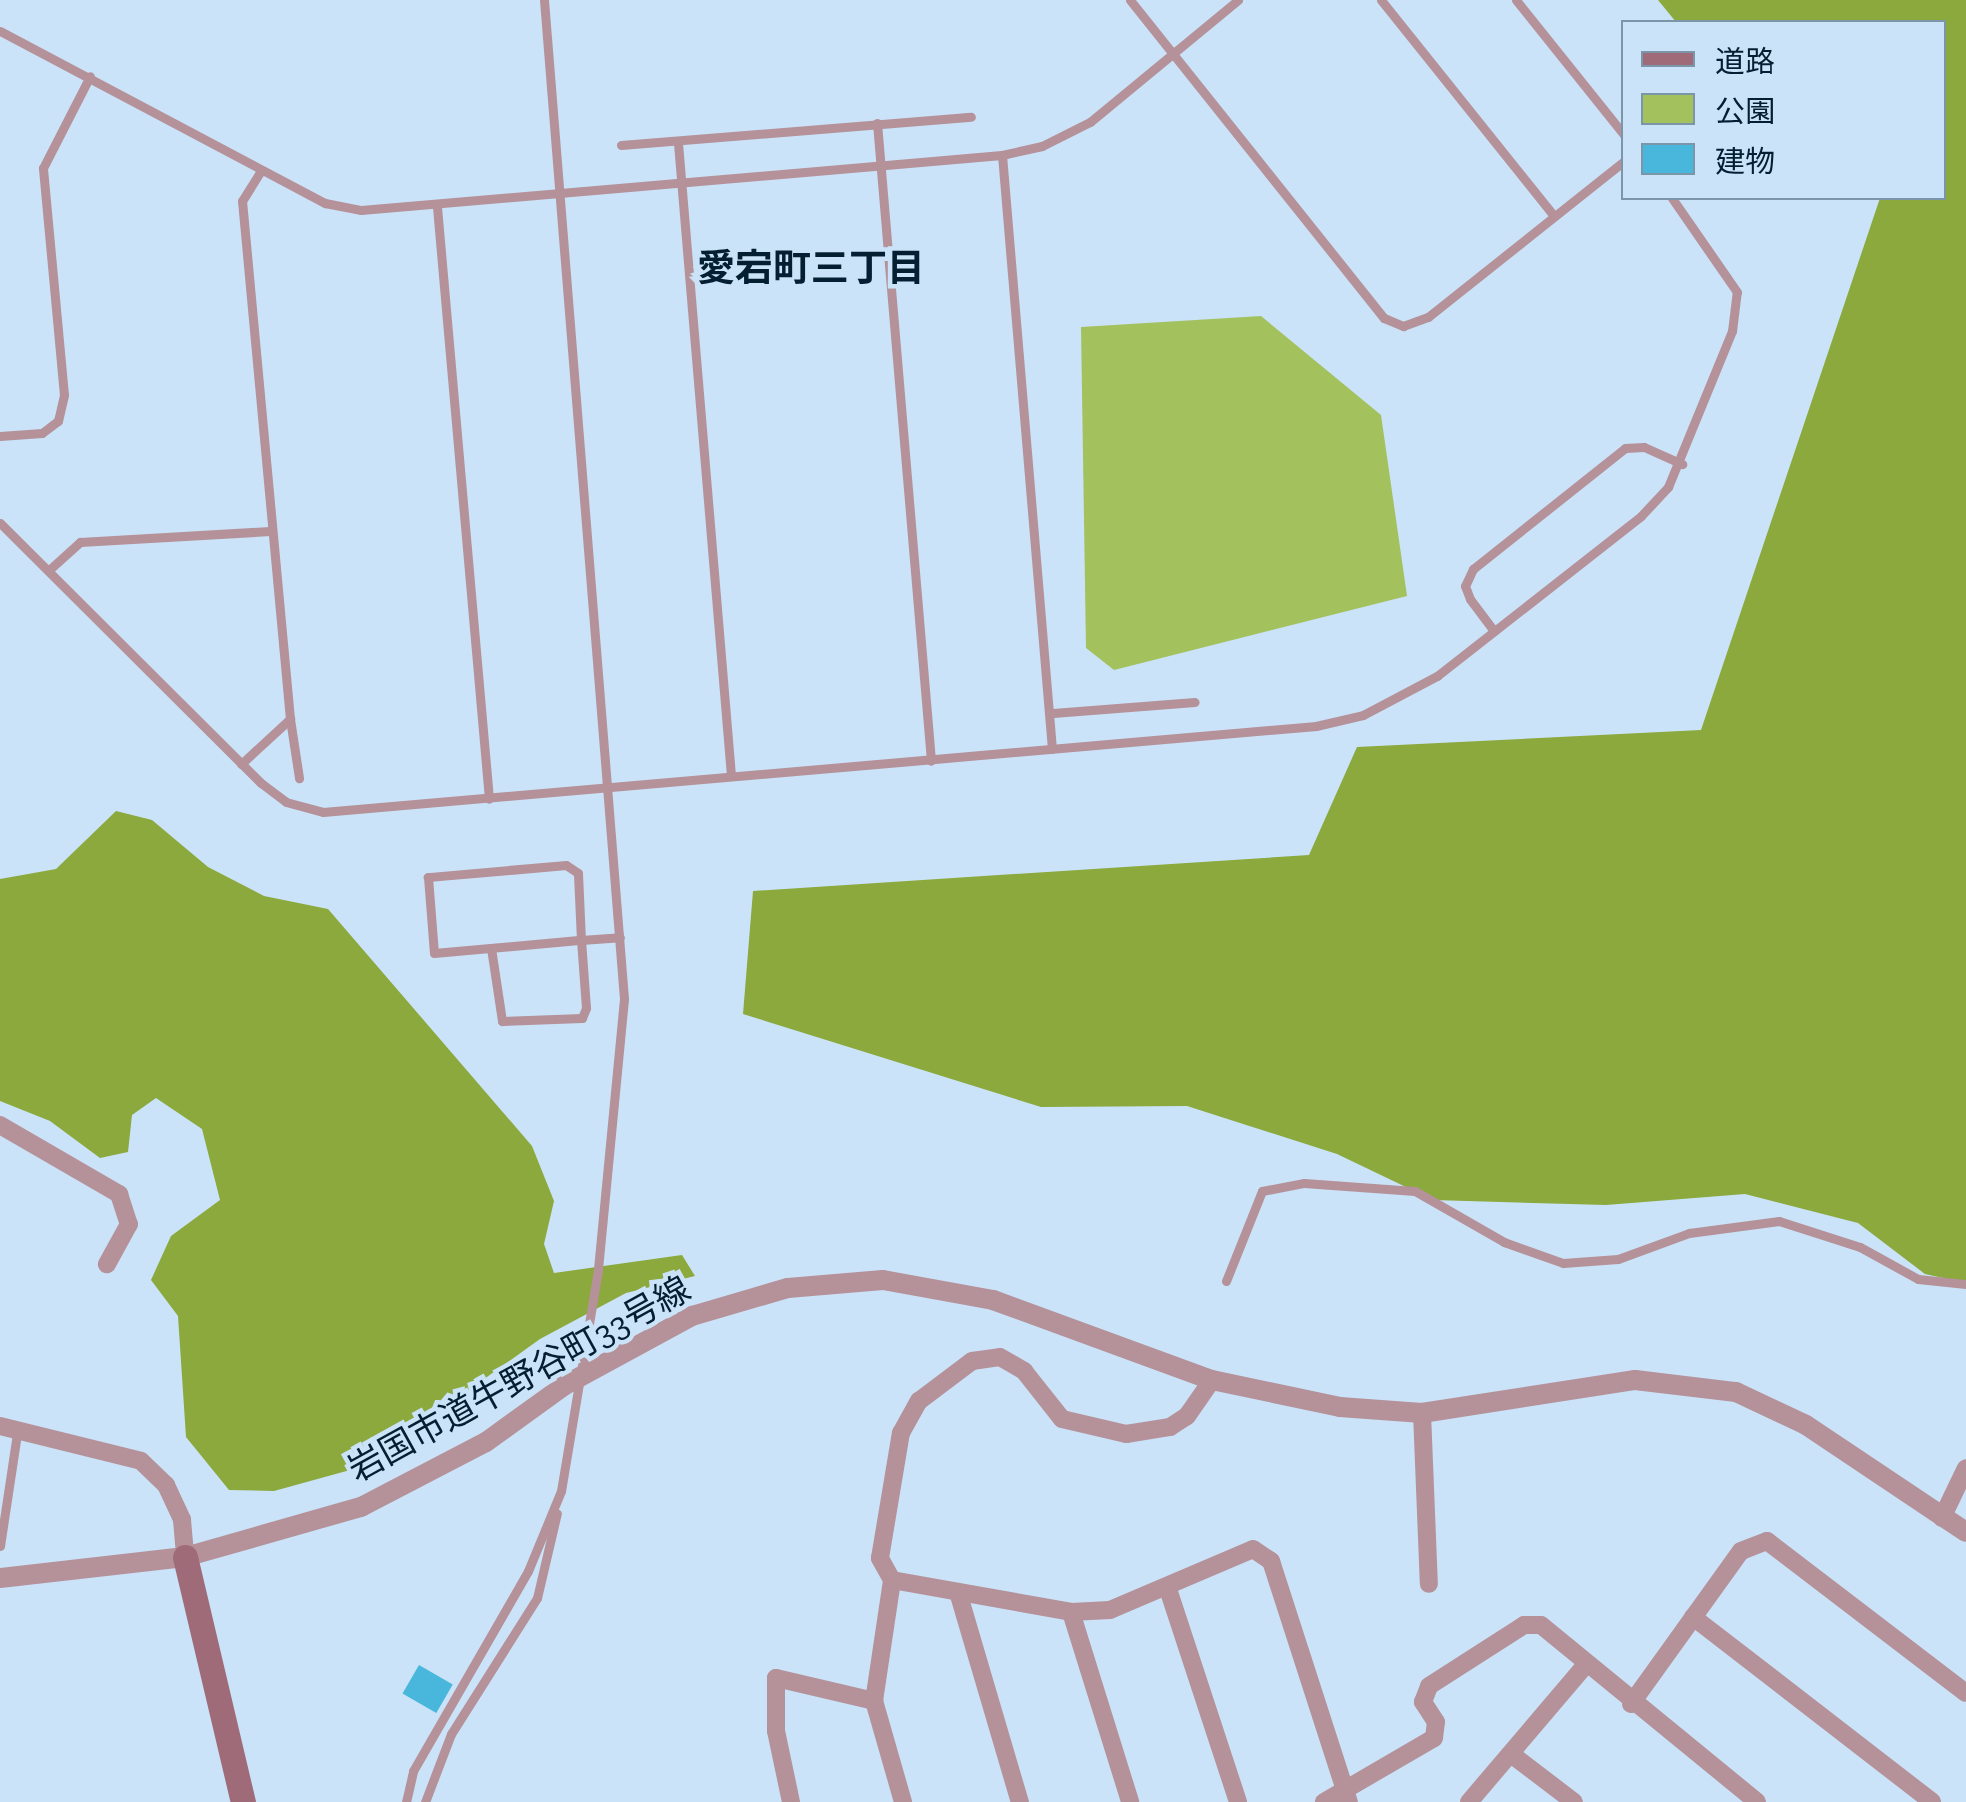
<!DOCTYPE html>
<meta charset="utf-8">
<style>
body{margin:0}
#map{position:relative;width:1966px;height:1802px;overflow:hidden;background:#cae3f8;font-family:"Zilla Slab","Noto Sans JP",serif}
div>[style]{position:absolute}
.green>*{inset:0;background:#a3c15d}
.forest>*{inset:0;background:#8ba93c}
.building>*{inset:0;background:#49b7db;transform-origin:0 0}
.service>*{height:9px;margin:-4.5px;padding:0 4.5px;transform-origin:4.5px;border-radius:4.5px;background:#b59199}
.minor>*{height:18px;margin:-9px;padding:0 9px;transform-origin:9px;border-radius:9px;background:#b59199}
.tertiary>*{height:20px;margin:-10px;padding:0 10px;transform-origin:10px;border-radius:10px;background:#b59199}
.secondary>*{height:25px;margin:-12.5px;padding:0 12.5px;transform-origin:12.5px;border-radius:12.5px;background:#9f6b78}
.service-bridge>*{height:9px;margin:-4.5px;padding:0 4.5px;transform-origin:4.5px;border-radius:4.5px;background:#b59199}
span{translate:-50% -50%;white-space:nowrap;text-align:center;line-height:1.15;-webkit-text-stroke:9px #cae3f8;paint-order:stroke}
.street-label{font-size:35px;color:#041f32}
.neighbourhood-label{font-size:38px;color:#041f32;font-weight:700}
.legend{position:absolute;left:1621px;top:20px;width:325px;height:180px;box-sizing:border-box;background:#cae3f8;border:2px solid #7b95a9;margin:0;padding:12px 18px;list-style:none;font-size:30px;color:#041f32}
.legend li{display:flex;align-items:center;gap:20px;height:50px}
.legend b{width:50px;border:2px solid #7b95a9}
</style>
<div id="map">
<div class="green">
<div style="clip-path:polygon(1261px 316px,1381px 415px,1407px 596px,1114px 670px,1086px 648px,1081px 327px)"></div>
</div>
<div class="forest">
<div style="clip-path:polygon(1658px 0,1966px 0,1966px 1283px,1925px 1274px,1858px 1223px,1745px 1194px,1606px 1205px,1433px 1200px,1337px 1154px,1187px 1106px,1041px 1107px,743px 1014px,753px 891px,1309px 855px,1357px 747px,1701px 730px,1880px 198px,1944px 198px,1944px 22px,1676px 22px)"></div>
<div style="clip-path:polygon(116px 811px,152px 820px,208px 867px,264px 896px,328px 909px,532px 1146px,554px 1201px,544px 1244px,554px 1273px,682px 1255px,695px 1276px,626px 1293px,540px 1339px,361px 1467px,274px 1491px,229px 1490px,186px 1437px,178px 1316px,151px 1280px,171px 1236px,220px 1200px,202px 1129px,156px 1098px,132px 1115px,128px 1152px,100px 1158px,50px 1121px,0 1101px,0 879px,56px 869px)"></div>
</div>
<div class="building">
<div style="left:419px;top:1665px;width:39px;height:33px;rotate:30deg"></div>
</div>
<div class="service">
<div style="left:544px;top:0;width:1002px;rotate:85.42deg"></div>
<div style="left:624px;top:999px;width:273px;rotate:95.5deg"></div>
<div style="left:1130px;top:0;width:407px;rotate:51.4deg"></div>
<div style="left:1384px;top:318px;width:21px;rotate:23deg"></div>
<div style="left:1403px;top:326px;width:27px;rotate:-20deg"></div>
<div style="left:1428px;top:317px;width:251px;rotate:-38.5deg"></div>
<div style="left:1381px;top:0;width:275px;rotate:51.3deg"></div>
<div style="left:1516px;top:0;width:173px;rotate:51.3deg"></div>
<div style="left:0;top:31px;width:368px;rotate:27.9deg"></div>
<div style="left:325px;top:203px;width:37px;rotate:11deg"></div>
<div style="left:361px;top:210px;width:643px;rotate:-4.9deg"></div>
<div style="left:1002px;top:155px;width:41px;rotate:-12.7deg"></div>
<div style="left:1042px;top:146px;width:54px;rotate:-26.6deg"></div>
<div style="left:1090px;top:122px;width:192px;rotate:-39.5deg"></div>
<div style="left:877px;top:123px;width:640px;rotate:85.16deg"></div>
<div style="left:678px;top:143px;width:635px;rotate:85.21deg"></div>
<div style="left:621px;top:145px;width:351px;rotate:-4.6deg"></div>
<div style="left:1002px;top:155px;width:596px;rotate:85.19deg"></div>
<div style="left:437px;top:207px;width:594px;rotate:84.98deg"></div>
<div style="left:0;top:436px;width:42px;rotate:-4.1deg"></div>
<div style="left:42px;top:433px;width:20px;rotate:-37deg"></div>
<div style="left:58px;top:421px;width:27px;rotate:-77deg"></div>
<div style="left:64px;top:395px;width:228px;rotate:-95.3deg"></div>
<div style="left:43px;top:168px;width:103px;rotate:-62.9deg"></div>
<div style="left:0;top:523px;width:368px;rotate:44.9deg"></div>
<div style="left:261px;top:783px;width:31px;rotate:37deg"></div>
<div style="left:286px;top:802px;width:38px;rotate:15deg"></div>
<div style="left:323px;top:812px;width:997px;rotate:-4.95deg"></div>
<div style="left:1316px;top:726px;width:48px;rotate:-13.2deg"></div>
<div style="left:1363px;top:715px;width:84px;rotate:-27.8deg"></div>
<div style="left:1437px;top:676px;width:259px;rotate:-38.1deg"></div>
<div style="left:1641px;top:516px;width:40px;rotate:-47deg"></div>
<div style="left:1668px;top:487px;width:169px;rotate:-67.7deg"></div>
<div style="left:1732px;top:331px;width:39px;rotate:-83deg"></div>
<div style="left:1737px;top:292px;width:114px;rotate:-124.7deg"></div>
<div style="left:49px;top:570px;width:42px;rotate:-42.1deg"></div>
<div style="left:80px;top:542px;width:190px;rotate:-3.3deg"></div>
<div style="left:1494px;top:631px;width:40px;rotate:-127deg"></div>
<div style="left:1470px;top:599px;width:14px;rotate:-111deg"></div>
<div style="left:1465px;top:586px;width:19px;rotate:-65deg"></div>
<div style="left:1473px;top:569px;width:194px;rotate:-38.5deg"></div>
<div style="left:1625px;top:448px;width:19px;rotate:-3deg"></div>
<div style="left:1644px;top:447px;width:42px;rotate:24.1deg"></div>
<div style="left:1053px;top:713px;width:142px;rotate:-4.4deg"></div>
<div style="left:290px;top:719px;width:60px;rotate:81.3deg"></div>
<div style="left:241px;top:764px;width:67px;rotate:-42.6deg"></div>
<div style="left:290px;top:719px;width:520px;rotate:-95.29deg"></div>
<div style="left:242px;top:201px;width:36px;rotate:-58deg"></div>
<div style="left:491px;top:948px;width:74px;rotate:81.4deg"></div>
<div style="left:502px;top:1021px;width:80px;rotate:-2.1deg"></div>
<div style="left:582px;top:1018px;width:11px;rotate:-68deg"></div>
<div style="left:586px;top:1008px;width:68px;rotate:-94.2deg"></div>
<div style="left:581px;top:940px;width:67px;rotate:-92.6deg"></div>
<div style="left:578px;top:873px;width:14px;rotate:-146deg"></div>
<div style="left:566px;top:865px;width:139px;rotate:175deg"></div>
<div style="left:428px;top:877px;width:76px;rotate:85.5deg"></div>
<div style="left:434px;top:953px;width:148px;rotate:-5.1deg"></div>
<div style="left:581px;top:940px;width:39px;rotate:-4deg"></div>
<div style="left:1226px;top:1281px;width:97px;rotate:-68.2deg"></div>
<div style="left:1262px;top:1191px;width:43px;rotate:-10.8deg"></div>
<div style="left:1304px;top:1183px;width:111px;rotate:4.1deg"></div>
<div style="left:1415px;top:1191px;width:103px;rotate:29.8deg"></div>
<div style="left:1504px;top:1242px;width:63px;rotate:19.6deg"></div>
<div style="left:1563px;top:1263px;width:55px;rotate:-4.2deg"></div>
<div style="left:1618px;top:1259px;width:76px;rotate:-20.1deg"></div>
<div style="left:1689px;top:1233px;width:91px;rotate:-7.6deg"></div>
<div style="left:1779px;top:1221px;width:85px;rotate:17.8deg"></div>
<div style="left:1860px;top:1247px;width:66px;rotate:28.9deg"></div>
<div style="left:1918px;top:1279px;width:48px;rotate:5.9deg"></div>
<div style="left:0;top:1546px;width:114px;rotate:-81.4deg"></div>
<div style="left:406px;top:1802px;width:32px;rotate:-77deg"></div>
<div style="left:413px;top:1771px;width:231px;rotate:-60.1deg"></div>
<div style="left:528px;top:1571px;width:87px;rotate:-67.6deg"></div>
<div style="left:425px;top:1802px;width:73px;rotate:-69.1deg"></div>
<div style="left:451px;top:1734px;width:161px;rotate:-57.7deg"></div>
<div style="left:537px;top:1598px;width:87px;rotate:-76.8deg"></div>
</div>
<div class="minor">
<div style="left:0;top:1125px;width:138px;rotate:30.1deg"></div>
<div style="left:119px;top:1194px;width:32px;rotate:72deg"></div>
<div style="left:129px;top:1224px;width:46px;rotate:118.8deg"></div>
<div style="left:1422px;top:1413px;width:171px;rotate:87.7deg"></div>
<div style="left:0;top:1426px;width:145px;rotate:13.9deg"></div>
<div style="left:141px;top:1461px;width:35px;rotate:44deg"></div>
<div style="left:166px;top:1485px;width:38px;rotate:65deg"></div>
<div style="left:182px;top:1520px;width:37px;rotate:85deg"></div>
<div style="left:1942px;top:1518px;width:55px;rotate:-64.4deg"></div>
<div style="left:892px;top:1580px;width:182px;rotate:10.1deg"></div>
<div style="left:1071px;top:1612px;width:39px;rotate:-3deg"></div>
<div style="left:1110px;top:1610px;width:155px;rotate:-23.1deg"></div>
<div style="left:1253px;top:1549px;width:22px;rotate:34deg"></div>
<div style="left:1271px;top:1561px;width:253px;rotate:72.1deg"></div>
<div style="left:1168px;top:1589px;width:224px;rotate:71.8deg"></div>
<div style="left:958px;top:1592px;width:219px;rotate:73.6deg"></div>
<div style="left:1071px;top:1612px;width:199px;rotate:72.7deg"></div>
<div style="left:1693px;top:1617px;width:302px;rotate:37.7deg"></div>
<div style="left:1631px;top:1704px;width:188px;rotate:-54.3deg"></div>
<div style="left:1741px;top:1551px;width:28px;rotate:-21deg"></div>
<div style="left:1767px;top:1541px;width:250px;rotate:37.4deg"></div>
<div style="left:1511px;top:1754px;width:79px;rotate:37.3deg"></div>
<div style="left:791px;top:1802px;width:73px;rotate:-101.9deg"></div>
<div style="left:776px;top:1731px;width:53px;rotate:-90deg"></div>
<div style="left:776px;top:1678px;width:101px;rotate:13.2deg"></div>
<div style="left:903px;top:1802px;width:105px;rotate:-106deg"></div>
<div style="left:874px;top:1701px;width:122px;rotate:-81.5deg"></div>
<div style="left:892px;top:1580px;width:25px;rotate:-119deg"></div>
<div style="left:880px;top:1558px;width:127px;rotate:-80.5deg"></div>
<div style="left:901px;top:1433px;width:37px;rotate:-61deg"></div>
<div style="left:919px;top:1401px;width:66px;rotate:-37deg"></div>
<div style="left:972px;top:1361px;width:28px;rotate:-8deg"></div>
<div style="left:1000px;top:1357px;width:28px;rotate:30deg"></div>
<div style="left:1024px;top:1371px;width:61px;rotate:51.6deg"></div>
<div style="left:1062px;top:1419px;width:66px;rotate:13.2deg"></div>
<div style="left:1126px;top:1434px;width:45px;rotate:-9deg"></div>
<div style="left:1170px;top:1427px;width:20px;rotate:-33deg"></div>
<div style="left:1187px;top:1416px;width:44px;rotate:-55.2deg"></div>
<div style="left:1324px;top:1802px;width:127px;rotate:-30.2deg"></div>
<div style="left:1434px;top:1738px;width:16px;rotate:-83deg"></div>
<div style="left:1436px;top:1722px;width:24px;rotate:-123deg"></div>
<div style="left:1423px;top:1702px;width:17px;rotate:-69deg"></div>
<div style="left:1429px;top:1686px;width:113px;rotate:-32.7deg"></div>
<div style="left:1524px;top:1625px;width:17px"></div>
<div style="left:1541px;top:1625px;width:279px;rotate:39.3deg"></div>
<div style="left:1469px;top:1802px;width:177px;rotate:-49.6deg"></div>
</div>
<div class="tertiary">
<div style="left:0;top:1578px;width:186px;rotate:-6.5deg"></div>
<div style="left:185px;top:1557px;width:183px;rotate:-15.9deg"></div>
<div style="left:361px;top:1507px;width:141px;rotate:-27.5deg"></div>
<div style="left:486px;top:1442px;width:97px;rotate:-35.8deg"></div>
<div style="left:565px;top:1385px;width:145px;rotate:-28.5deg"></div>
<div style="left:692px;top:1316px;width:100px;rotate:-16.3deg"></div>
<div style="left:788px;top:1288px;width:95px;rotate:-4.8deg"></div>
<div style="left:883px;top:1280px;width:112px;rotate:10.3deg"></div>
<div style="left:993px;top:1300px;width:233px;rotate:20.1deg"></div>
<div style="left:1212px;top:1380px;width:131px;rotate:11.9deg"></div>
<div style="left:1340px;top:1407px;width:82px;rotate:4.2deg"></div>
<div style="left:1422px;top:1413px;width:216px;rotate:-8.8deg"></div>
<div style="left:1635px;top:1380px;width:102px;rotate:6.8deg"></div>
<div style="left:1736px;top:1392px;width:77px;rotate:25.2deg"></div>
<div style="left:1806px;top:1425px;width:192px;rotate:33.8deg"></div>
</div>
<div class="secondary">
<div style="left:185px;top:1557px;width:252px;rotate:76.7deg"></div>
</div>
<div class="service-bridge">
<div style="left:561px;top:1491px;width:223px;rotate:-80.5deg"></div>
</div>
<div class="street-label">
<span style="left:519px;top:1379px;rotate:-29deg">岩国市道牛野谷町33号線</span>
</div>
<div class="neighbourhood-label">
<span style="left:811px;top:269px">愛宕町三丁目</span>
</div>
<ul class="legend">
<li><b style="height:12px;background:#9f6b78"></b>道路</li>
<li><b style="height:28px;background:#a3c15d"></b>公園</li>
<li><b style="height:28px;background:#49b7db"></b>建物</li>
</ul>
</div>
